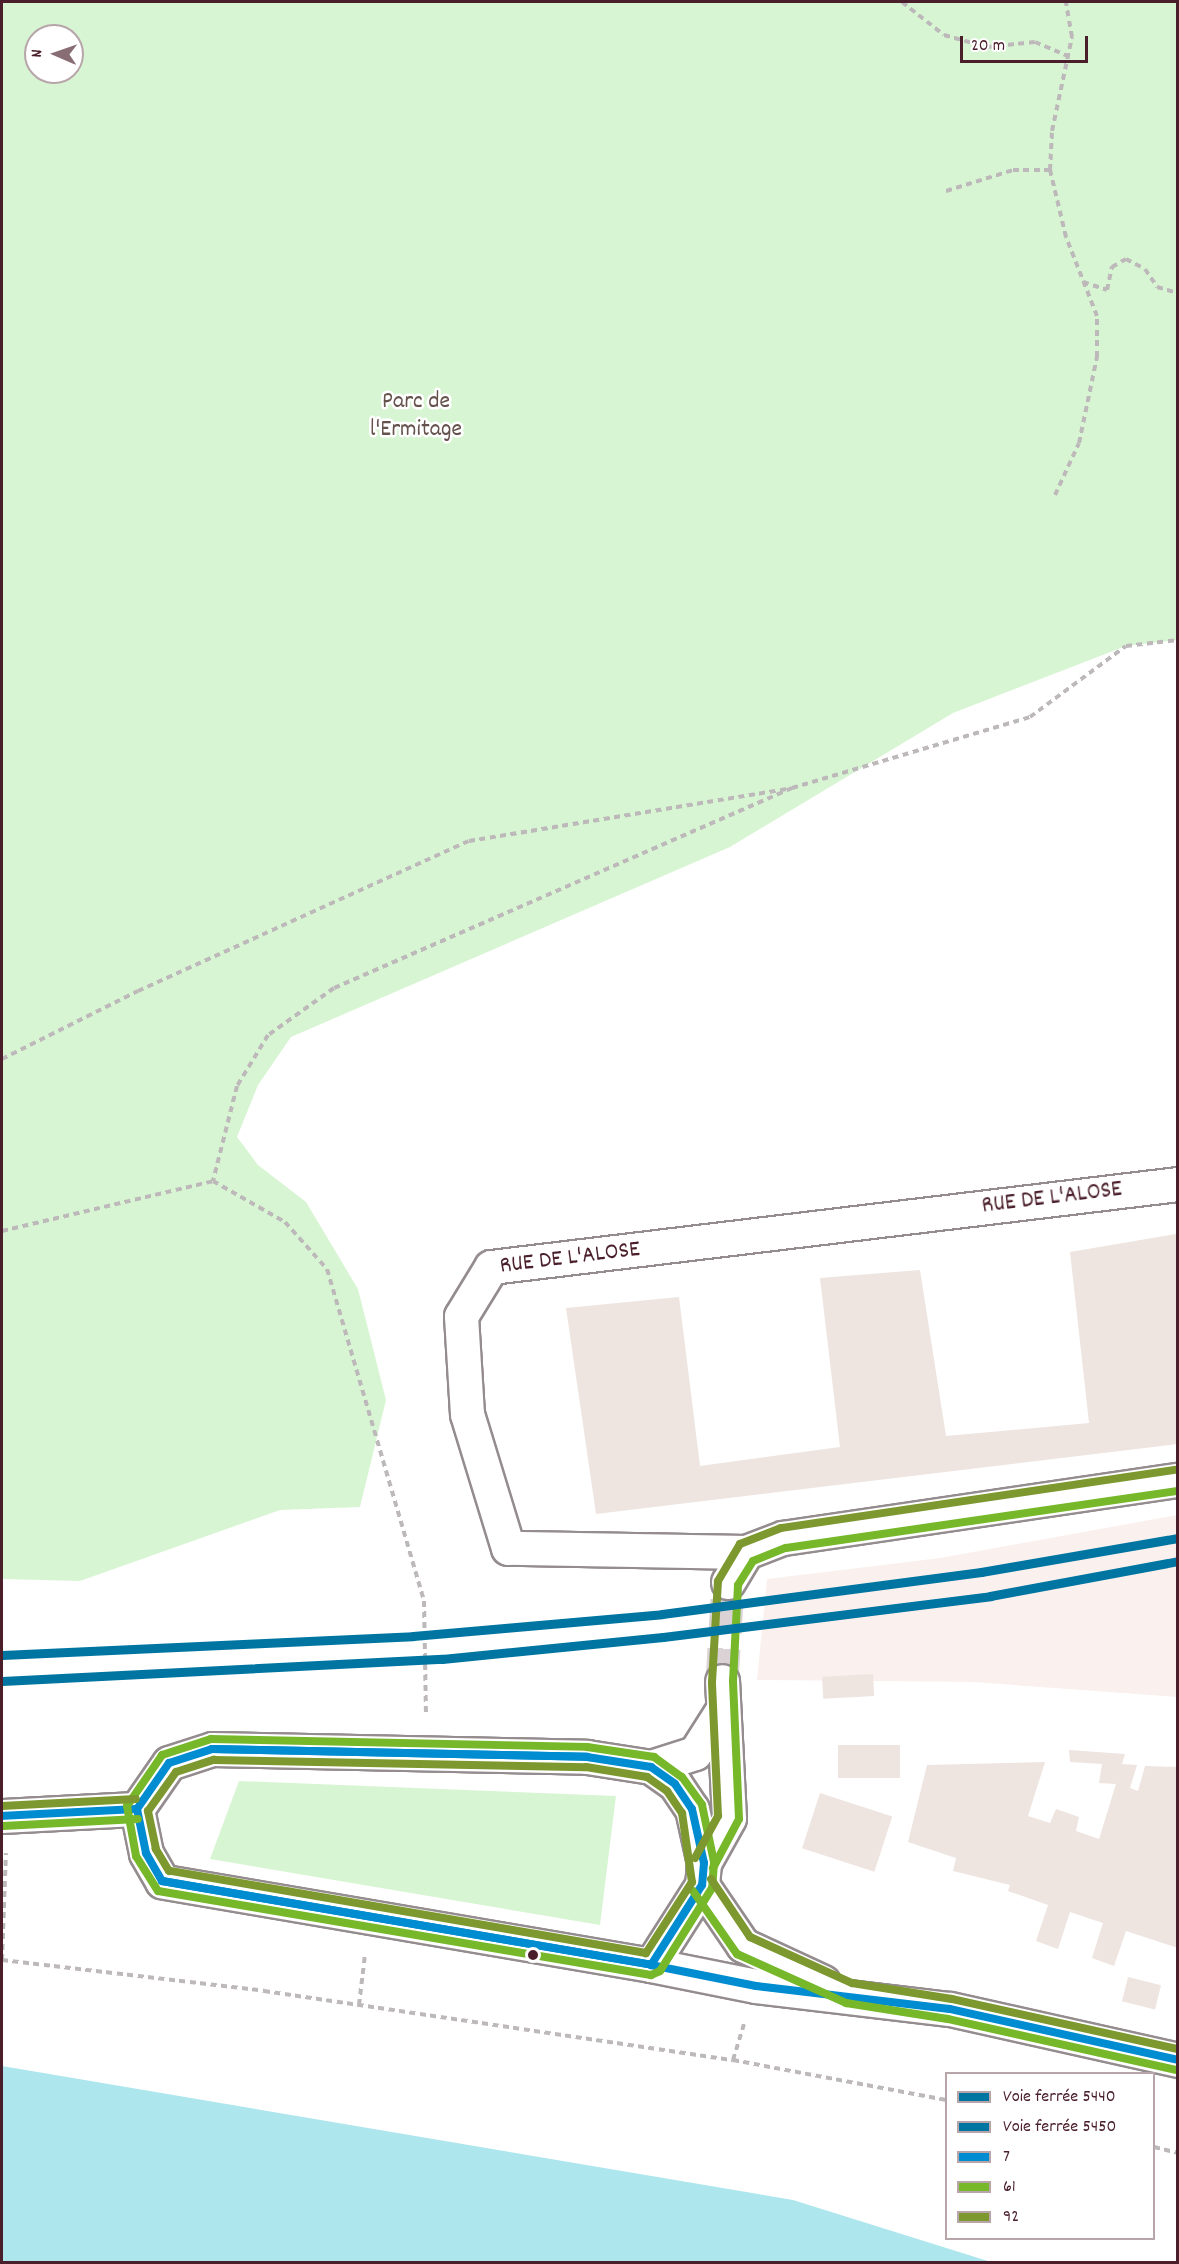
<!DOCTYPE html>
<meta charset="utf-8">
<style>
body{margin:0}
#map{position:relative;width:1179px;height:2264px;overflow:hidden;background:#fff;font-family:Dekko,sans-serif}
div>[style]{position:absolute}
.built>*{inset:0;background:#faf1ee}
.green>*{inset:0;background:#d8f5d3}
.water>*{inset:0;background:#ade6ed}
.building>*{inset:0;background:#eee4e0;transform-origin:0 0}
.street-tunnel>*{height:33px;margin-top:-16.5px;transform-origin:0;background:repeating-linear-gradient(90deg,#dbd2d5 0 33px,transparent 0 49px)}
.path>*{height:4px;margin-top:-2px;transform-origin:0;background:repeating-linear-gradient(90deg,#bdb8b9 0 6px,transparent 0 10.5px)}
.roads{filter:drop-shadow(2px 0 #948c8e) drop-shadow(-2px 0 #948c8e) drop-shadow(0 2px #948c8e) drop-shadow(0 -2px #948c8e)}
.street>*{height:33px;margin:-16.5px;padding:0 16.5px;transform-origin:16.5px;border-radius:16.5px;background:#fff}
.secondary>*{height:33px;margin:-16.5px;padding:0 16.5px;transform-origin:16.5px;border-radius:16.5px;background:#fff}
.bus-1>*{height:8px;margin:-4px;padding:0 4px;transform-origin:4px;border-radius:4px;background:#008cd0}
.bus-2>*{height:8px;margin:-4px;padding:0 4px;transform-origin:4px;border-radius:4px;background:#76b82a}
.bus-3>*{height:8px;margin:-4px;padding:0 4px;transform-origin:4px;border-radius:4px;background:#7c982e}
.rail-1>*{height:9px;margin:-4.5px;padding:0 4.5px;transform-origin:4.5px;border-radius:4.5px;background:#0075a1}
.rail-2>*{height:9px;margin:-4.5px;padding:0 4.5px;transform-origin:4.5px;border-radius:4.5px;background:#0075a1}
.dots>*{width:16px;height:16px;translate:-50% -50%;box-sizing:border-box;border:3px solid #fff;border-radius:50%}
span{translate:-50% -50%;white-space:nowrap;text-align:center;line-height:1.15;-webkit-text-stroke:5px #fff;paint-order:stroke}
.park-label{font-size:24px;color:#66524c}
.street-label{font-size:24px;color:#4a1f2b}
.frame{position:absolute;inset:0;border:3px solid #4a1f2b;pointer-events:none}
.legend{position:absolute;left:945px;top:2072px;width:210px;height:168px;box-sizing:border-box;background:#fff;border:2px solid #b7a5aa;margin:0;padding:8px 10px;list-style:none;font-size:18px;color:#4a1f2b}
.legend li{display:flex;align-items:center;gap:12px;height:30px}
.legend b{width:30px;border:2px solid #b7a5aa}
.north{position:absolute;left:24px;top:24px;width:60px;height:60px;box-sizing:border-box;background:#fff;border:2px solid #b7a5aa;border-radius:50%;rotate:272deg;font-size:16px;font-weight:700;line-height:24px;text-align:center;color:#4a1f2b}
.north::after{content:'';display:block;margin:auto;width:21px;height:27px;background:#896d75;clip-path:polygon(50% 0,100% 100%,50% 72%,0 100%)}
.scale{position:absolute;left:960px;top:36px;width:128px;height:27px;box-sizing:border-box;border:3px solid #4a1f2b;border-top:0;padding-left:8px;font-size:18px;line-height:21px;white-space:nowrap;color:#4a1f2b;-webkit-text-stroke:4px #fff;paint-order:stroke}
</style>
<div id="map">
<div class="built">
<div style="clip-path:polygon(1177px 1515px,1177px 1697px,973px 1682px,757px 1680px,767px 1579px,940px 1558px)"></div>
</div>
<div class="green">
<div style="clip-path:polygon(evenodd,2px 2px,1177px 2px,1177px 640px,1126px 646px,953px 713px,730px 847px,291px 1037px,258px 1085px,237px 1137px,258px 1165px,306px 1202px,358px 1289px,386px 1400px,360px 1507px,280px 1510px,80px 1581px,2px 1579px,2px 2px,36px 36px,72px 36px,72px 72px,36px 72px,36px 36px)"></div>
<div style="clip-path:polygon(239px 1781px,616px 1796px,600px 1925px,210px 1859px)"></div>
</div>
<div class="water">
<div style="clip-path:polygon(2px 2066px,793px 2200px,991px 2262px,2px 2262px)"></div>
</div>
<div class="building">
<div style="clip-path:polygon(1176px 1234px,1178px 1444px,596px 1514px,566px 1308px,679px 1297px,700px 1466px,840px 1447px,820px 1278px,920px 1270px,946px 1436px,1089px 1423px,1070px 1252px)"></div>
<div style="left:873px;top:1674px;width:22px;height:51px;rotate:87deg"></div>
<div style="left:900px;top:1745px;width:33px;height:62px;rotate:90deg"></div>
<div style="clip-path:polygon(1069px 1750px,1125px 1754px,1122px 1764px,1137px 1765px,1130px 1788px,1138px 1791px,1145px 1766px,1178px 1767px,1178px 1948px,1126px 1931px,1114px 1966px,1092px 1958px,1103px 1923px,1070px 1912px,1058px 1949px,1036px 1941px,1048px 1905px,1008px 1891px,1010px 1885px,953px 1871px,956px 1858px,908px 1842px,927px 1765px,1045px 1762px,1028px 1816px,1050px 1823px,1056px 1809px,1079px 1817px,1076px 1831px,1099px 1839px,1116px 1784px,1099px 1783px,1102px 1764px,1070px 1762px)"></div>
<div style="left:820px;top:1793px;width:76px;height:58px;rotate:18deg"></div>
<div style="left:1128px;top:1977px;width:34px;height:25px;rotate:14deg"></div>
</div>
<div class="street-tunnel">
<div style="left:722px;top:1681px;width:99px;rotate:-86.5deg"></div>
</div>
<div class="path">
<div style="left:902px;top:2px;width:53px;rotate:38.2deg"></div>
<div style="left:944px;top:35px;width:45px;rotate:15.6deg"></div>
<div style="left:987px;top:47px;width:48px;rotate:-5.9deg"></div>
<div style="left:1035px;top:42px;width:36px;rotate:23deg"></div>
<div style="left:946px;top:191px;width:70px;rotate:-17.4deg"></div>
<div style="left:1013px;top:170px;width:37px"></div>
<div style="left:1083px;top:282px;width:25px;rotate:18deg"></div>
<div style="left:1107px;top:290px;width:24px;rotate:-78deg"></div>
<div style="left:1112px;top:267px;width:16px;rotate:-30deg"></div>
<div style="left:1126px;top:259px;width:21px;rotate:28deg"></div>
<div style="left:1145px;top:269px;width:22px;rotate:56deg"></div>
<div style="left:1157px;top:287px;width:22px;rotate:16deg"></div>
<div style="left:1055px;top:495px;width:57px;rotate:-65.2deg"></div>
<div style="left:1079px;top:443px;width:88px;rotate:-78.2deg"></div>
<div style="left:1097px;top:357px;width:41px;rotate:-90deg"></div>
<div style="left:1097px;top:316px;width:85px;rotate:-111.4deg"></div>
<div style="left:1066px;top:237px;width:69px;rotate:-103.4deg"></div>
<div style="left:1050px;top:170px;width:39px;rotate:-87deg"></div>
<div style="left:1052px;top:131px;width:96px;rotate:-78deg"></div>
<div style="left:1072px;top:37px;width:36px;rotate:-100deg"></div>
<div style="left:792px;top:788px;width:248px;rotate:-16.6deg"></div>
<div style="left:1030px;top:717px;width:119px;rotate:-36.5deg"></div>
<div style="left:1126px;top:646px;width:52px;rotate:-6.6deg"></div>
<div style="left:2px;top:1059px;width:152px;rotate:-26.6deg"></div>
<div style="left:138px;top:991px;width:363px;rotate:-24.4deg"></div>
<div style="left:469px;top:841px;width:327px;rotate:-9.3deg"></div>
<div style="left:792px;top:788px;width:500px;rotate:156.4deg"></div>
<div style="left:334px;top:988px;width:81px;rotate:144.5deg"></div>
<div style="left:268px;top:1035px;width:60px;rotate:121.3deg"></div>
<div style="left:237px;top:1086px;width:98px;rotate:104.2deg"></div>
<div style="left:213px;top:1181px;width:83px;rotate:29.7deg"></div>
<div style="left:285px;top:1222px;width:63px;rotate:48.2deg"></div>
<div style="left:327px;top:1269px;width:346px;rotate:73.7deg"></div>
<div style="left:424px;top:1601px;width:113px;rotate:89deg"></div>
<div style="left:2px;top:1231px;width:217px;rotate:-13.3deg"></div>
<div style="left:2px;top:1960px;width:264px;rotate:6.7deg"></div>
<div style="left:264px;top:1991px;width:474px;rotate:8.4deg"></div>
<div style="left:733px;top:2060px;width:217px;rotate:10.6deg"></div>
<div style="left:2px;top:1960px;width:107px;rotate:-87.9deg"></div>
<div style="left:359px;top:2005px;width:50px;rotate:-83.2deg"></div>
<div style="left:733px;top:2060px;width:39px;rotate:-73deg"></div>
<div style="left:1154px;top:2147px;width:25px;rotate:14deg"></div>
</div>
<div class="roads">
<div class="street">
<div style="left:746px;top:1552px;width:238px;rotate:-179deg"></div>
<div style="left:508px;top:1548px;width:140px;rotate:-107deg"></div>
<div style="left:467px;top:1414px;width:98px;rotate:-93.5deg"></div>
<div style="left:461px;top:1316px;width:57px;rotate:-58.5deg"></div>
<div style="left:491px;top:1267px;width:692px;rotate:-6.89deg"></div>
<div style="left:728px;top:1582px;width:35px;rotate:-59deg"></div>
<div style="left:746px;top:1552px;width:40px;rotate:-21deg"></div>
<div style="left:783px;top:1538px;width:399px;rotate:-8.4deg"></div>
<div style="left:651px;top:1767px;width:46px;rotate:-17.7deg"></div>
<div style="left:695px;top:1753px;width:52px;rotate:-57.5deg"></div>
<div style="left:704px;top:1863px;width:51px;rotate:-60.9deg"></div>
<div style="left:729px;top:1818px;width:137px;rotate:-92.9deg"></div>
</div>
<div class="secondary">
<div style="left:212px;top:1749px;width:375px;rotate:1.2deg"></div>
<div style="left:587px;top:1757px;width:65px;rotate:8.9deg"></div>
<div style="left:651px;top:1767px;width:29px;rotate:35deg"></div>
<div style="left:675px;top:1784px;width:30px;rotate:56deg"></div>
<div style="left:692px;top:1809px;width:55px;rotate:77.5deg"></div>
<div style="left:704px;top:1863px;width:22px;rotate:95deg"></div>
<div style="left:702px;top:1885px;width:95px;rotate:122.5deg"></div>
<div style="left:651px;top:1965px;width:496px;rotate:-170.3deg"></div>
<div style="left:162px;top:1881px;width:32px;rotate:-120deg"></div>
<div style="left:146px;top:1853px;width:45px;rotate:-101.6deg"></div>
<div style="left:137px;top:1809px;width:56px;rotate:-55.2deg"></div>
<div style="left:169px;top:1763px;width:45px;rotate:-18deg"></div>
<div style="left:2px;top:1816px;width:135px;rotate:-3deg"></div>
<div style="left:702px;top:1885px;width:73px;rotate:55.7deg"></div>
<div style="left:743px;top:1945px;width:88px;rotate:24.8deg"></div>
<div style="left:651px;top:1965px;width:107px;rotate:11.3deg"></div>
<div style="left:756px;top:1986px;width:195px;rotate:6.8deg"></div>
<div style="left:950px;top:2009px;width:234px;rotate:12.6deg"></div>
</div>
</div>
<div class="bus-1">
<div style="left:212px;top:1749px;width:375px;rotate:1.2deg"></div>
<div style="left:212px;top:1749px;width:375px;rotate:1.2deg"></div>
<div style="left:587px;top:1757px;width:65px;rotate:8.9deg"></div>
<div style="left:651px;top:1767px;width:29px;rotate:35deg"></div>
<div style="left:675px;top:1784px;width:30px;rotate:56deg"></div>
<div style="left:692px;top:1809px;width:55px;rotate:77.5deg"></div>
<div style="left:704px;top:1863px;width:22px;rotate:95deg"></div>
<div style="left:702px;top:1885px;width:95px;rotate:122.5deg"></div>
<div style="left:2px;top:1816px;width:135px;rotate:-3deg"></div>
<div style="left:162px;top:1881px;width:496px;rotate:9.7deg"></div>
<div style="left:162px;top:1881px;width:496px;rotate:9.7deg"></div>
<div style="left:162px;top:1881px;width:32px;rotate:-120deg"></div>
<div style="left:146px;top:1853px;width:45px;rotate:-101.6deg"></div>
<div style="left:137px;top:1809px;width:56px;rotate:-55.2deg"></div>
<div style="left:169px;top:1763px;width:45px;rotate:-18deg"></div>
<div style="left:651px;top:1965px;width:107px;rotate:11.3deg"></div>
<div style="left:756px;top:1986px;width:195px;rotate:6.8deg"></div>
<div style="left:950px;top:2009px;width:234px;rotate:12.6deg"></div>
</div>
<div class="bus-2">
<div style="left:211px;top:1739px;width:376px;rotate:1.2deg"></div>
<div style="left:587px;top:1747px;width:68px;rotate:8.5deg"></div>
<div style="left:654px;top:1757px;width:34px;rotate:36deg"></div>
<div style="left:682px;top:1777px;width:34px;rotate:54deg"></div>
<div style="left:702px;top:1805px;width:58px;rotate:78.1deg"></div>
<div style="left:714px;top:1862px;width:26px;rotate:94deg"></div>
<div style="left:712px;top:1888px;width:98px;rotate:122.1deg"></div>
<div style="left:660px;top:1971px;width:10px;rotate:156deg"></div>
<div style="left:651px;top:1975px;width:500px;rotate:-170.33deg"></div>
<div style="left:158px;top:1891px;width:41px;rotate:-122.2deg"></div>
<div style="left:136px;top:1856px;width:51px;rotate:-100.2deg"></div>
<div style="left:127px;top:1806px;width:62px;rotate:-55.5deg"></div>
<div style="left:162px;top:1755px;width:52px;rotate:-18.1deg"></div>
<div style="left:3px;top:1826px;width:135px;rotate:-3deg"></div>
<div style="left:713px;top:1868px;width:55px;rotate:-62deg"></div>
<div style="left:739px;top:1819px;width:138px;rotate:-92.5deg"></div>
<div style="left:733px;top:1681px;width:96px;rotate:-87deg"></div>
<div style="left:738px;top:1585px;width:28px;rotate:-58deg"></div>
<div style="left:753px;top:1561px;width:35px;rotate:-22deg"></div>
<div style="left:786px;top:1548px;width:396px;rotate:-8.3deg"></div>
<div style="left:693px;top:1891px;width:77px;rotate:55.1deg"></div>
<div style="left:737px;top:1954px;width:120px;rotate:24.2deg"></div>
<div style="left:846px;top:2003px;width:103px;rotate:8.9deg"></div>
<div style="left:948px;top:2019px;width:234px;rotate:12.6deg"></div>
</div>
<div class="bus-3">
<div style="left:214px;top:1760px;width:372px;rotate:1.1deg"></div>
<div style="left:586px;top:1767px;width:62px;rotate:9.3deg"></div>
<div style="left:647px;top:1777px;width:24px;rotate:35deg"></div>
<div style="left:667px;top:1791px;width:27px;rotate:56deg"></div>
<div style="left:682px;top:1813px;width:70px;rotate:81.8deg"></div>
<div style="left:692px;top:1882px;width:85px;rotate:122.9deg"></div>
<div style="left:646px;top:1953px;width:484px;rotate:-170.2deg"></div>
<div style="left:169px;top:1871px;width:26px;rotate:-121deg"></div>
<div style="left:156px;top:1849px;width:39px;rotate:-102deg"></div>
<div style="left:148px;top:1811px;width:48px;rotate:-54.3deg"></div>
<div style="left:176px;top:1772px;width:40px;rotate:-18deg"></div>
<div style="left:2px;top:1806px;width:134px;rotate:-3deg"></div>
<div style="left:695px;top:1858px;width:48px;rotate:-61.3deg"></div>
<div style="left:718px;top:1816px;width:134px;rotate:-92.6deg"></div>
<div style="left:712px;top:1682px;width:101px;rotate:-86.6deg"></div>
<div style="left:718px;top:1581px;width:43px;rotate:-59.3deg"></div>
<div style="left:740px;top:1544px;width:44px;rotate:-21.3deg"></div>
<div style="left:781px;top:1528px;width:399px;rotate:-8.4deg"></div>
<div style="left:711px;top:1879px;width:70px;rotate:56.1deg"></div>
<div style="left:750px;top:1937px;width:112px;rotate:24.3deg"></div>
<div style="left:852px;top:1983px;width:101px;rotate:9.1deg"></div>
<div style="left:952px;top:1999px;width:231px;rotate:12.5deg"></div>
</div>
<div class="rail-1">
<div style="left:2px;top:1681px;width:441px;rotate:-2.9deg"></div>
<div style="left:442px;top:1659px;width:222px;rotate:-5.7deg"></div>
<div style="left:663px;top:1637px;width:330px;rotate:-7.1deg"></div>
<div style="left:990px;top:1596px;width:191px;rotate:-10.5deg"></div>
</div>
<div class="rail-2">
<div style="left:2px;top:1655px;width:411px;rotate:-2.6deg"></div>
<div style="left:413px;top:1636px;width:250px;rotate:-5deg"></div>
<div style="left:662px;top:1614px;width:322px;rotate:-7.5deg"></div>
<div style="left:981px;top:1572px;width:200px;rotate:-9.8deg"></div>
</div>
<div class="dots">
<div style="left:533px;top:1955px;background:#4a1f2b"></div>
</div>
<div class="park-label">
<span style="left:416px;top:417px">Parc de<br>l'Ermitage</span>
</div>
<div class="street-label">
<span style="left:1052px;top:1199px;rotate:-7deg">RUE DE L'ALOSE</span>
<span style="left:570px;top:1259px;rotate:-7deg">RUE DE L'ALOSE</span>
</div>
<div class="frame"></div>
<ul class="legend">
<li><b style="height:8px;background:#0075a1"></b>Voie ferrée 5440</li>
<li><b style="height:8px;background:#0075a1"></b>Voie ferrée 5450</li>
<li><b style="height:8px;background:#008cd0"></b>7</li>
<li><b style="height:8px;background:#76b82a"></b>61</li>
<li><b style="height:8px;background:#7c982e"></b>92</li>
</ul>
<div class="north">N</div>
<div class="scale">20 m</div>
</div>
